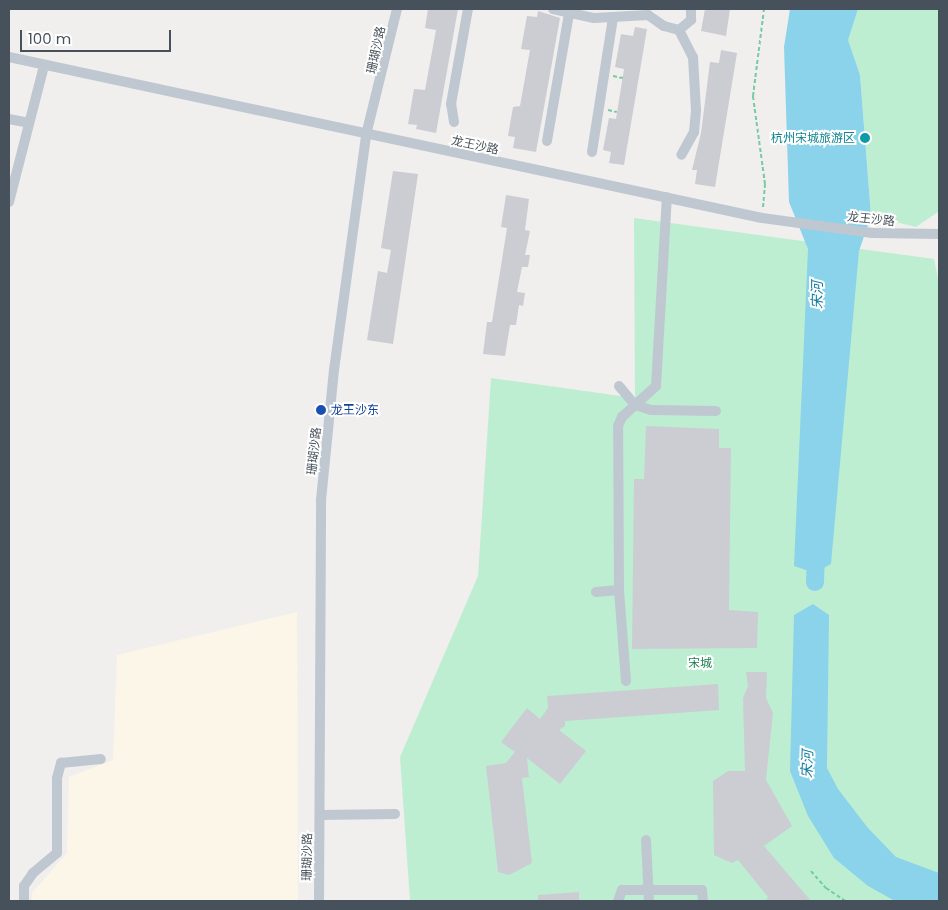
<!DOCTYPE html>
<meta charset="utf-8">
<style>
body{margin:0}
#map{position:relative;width:948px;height:910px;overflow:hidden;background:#f1eeee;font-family:Poppins,"Noto Sans SC",sans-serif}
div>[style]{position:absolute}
.commercial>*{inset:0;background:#fbf6e8}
.green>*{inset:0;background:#bdeed2}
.water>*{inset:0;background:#8bd3ea}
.river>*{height:18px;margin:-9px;padding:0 9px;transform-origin:9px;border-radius:9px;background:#8bd3ea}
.building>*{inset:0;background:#cbcdd3}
.path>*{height:2px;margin-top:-1px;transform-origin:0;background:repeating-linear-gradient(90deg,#76cba4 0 4px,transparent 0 6.5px)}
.minor>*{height:10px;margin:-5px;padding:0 5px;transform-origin:5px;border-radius:5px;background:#bfc8d0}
.dots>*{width:14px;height:14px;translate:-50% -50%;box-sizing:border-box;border:2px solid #fff;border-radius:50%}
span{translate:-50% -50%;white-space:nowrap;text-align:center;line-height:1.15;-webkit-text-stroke:4px #fff;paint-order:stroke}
.street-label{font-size:12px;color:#47515b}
.culture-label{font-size:12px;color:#0d838f}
.right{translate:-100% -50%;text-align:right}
.transit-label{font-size:12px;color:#164399}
.left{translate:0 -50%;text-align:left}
.park-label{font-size:12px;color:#197b4e}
.water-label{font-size:14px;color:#107b9e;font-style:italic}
.frame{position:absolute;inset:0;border:10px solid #47515b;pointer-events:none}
.scale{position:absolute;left:20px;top:30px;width:151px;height:22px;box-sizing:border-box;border:2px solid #47515b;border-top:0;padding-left:6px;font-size:15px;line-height:18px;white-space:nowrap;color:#47515b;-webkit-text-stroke:4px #fff;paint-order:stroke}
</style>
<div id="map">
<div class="commercial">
<div style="clip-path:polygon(297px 612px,298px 901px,32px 901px,32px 893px,67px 853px,69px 777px,113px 760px,117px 655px)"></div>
</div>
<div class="green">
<div style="clip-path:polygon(858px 9px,939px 9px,939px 208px,938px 212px,916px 227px,871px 216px,860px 75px,847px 40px)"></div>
<div style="clip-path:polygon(634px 218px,934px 259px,939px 283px,939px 901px,410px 901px,400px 757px,478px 576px,491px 378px,635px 398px)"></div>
</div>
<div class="water">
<div style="clip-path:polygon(790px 9px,858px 9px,848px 40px,860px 75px,871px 216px,859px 251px,831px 564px,815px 573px,794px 566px,808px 249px,789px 202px,784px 47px)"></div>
<div style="clip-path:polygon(813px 604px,829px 615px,827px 768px,838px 789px,868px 828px,896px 857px,939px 873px,939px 901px,895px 901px,868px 886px,834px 858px,808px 816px,790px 771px,794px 615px)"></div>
</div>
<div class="river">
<div style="left:815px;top:582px;width:33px;rotate:-88deg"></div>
</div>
<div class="building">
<div style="clip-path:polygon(428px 9px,458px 9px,436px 133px,416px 129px,417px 125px,408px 124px,414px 89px,425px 90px,436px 30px,425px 28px)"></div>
<div style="clip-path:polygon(705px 9px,730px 9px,726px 36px,701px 31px)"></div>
<div style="clip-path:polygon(538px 11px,560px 18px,536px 152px,513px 148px,515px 137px,508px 136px,513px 107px,520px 106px,530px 50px,521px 49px,527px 16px,537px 17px)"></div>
<div style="clip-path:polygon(635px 27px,647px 29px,624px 165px,609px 163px,611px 152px,603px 150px,609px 118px,616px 119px,624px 69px,615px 67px,621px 34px,633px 36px)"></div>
<div style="clip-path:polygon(721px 50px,737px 53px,715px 187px,695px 184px,697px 170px,692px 170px,701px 133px,710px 62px,719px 63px)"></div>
<div style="clip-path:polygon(393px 171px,418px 174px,393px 344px,367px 340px,378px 271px,387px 273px,391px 250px,381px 248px)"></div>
<div style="clip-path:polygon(506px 195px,529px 199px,525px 230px,530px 231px,525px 255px,530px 255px,528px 267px,522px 267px,517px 292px,525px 293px,523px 306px,519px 305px,516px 325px,510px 325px,505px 356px,483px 354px,487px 322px,492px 322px,507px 228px,501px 227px)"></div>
<div style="clip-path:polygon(646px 426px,719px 429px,719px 448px,731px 448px,729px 610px,758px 612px,757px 648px,632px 649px,634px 479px,644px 479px)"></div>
<div style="clip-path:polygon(746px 672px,767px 672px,766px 698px,773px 713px,766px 780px,792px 826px,764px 846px,811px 901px,766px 901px,768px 897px,738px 860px,732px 863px,714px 855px,713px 781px,728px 771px,745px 771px,743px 698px,748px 686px)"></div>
<div style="clip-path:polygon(718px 684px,719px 710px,565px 721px,565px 726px,559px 730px,586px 751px,560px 784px,527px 758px,529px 777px,522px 778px,532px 863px,509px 875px,498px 872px,486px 766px,506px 763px,515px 752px,501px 742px,527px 708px,540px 719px,548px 708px,547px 696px)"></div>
<div style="clip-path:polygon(579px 892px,579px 901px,538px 901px,538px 895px)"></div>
</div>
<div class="path">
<div style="left:613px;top:76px;width:10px;rotate:11deg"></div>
<div style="left:608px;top:110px;width:9px;rotate:13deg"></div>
<div style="left:763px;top:207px;width:23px;rotate:-85deg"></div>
<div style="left:765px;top:184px;width:89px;rotate:-97.8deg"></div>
<div style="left:753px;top:96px;width:88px;rotate:-82.8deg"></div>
<div style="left:811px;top:871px;width:23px;rotate:49deg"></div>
<div style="left:826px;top:888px;width:23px;rotate:34deg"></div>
</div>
<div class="minor">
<div style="left:553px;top:9px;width:42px;rotate:12.4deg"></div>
<div style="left:594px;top:18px;width:54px;rotate:-3.2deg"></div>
<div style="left:648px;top:15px;width:19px;rotate:35deg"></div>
<div style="left:664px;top:26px;width:16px;rotate:15deg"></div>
<div style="left:679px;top:30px;width:30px;rotate:63deg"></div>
<div style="left:693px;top:57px;width:53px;rotate:86.8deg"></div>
<div style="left:696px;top:110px;width:22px;rotate:95deg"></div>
<div style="left:694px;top:132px;width:26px;rotate:119deg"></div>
<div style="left:679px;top:30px;width:16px;rotate:-40deg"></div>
<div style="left:691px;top:20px;width:11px;rotate:-90deg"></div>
<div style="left:9px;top:57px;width:770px;rotate:12.07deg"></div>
<div style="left:762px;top:218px;width:111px;rotate:7.8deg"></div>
<div style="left:872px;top:233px;width:67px;rotate:0.9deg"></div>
<div style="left:9px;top:119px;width:20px;rotate:11deg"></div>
<div style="left:454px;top:122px;width:18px;rotate:-99deg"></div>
<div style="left:451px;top:104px;width:97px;rotate:-79.9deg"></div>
<div style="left:547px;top:141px;width:129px;rotate:-80.2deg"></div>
<div style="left:592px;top:152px;width:136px;rotate:-81.1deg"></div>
<div style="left:9px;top:202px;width:140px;rotate:-75.6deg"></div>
<div style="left:619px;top:386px;width:25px;rotate:50deg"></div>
<div style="left:635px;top:405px;width:17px;rotate:17deg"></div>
<div style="left:651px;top:410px;width:65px;rotate:0.9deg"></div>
<div style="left:596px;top:592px;width:23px;rotate:-5deg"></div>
<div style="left:626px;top:681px;width:91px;rotate:-94.4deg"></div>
<div style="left:619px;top:590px;width:164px;rotate:-90.3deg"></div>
<div style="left:618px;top:426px;width:10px;rotate:-66deg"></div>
<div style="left:622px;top:417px;width:46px;rotate:-42.4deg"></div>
<div style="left:656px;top:386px;width:189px;rotate:-86.7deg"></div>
<div style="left:320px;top:815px;width:75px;rotate:-0.8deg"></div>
<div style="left:646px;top:840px;width:61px;rotate:87.2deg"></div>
<div style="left:24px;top:901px;width:15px;rotate:-90deg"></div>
<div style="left:24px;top:886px;width:16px;rotate:-55deg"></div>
<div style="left:33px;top:873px;width:31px;rotate:-40deg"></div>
<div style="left:57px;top:853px;width:75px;rotate:-90deg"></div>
<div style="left:57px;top:778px;width:16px;rotate:-75deg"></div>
<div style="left:61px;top:763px;width:40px;rotate:-5.7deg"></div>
<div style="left:319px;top:901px;width:401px;rotate:-89.7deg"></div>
<div style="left:321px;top:500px;width:131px;rotate:-84.3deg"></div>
<div style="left:334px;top:370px;width:237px;rotate:-82.2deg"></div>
<div style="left:366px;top:135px;width:130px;rotate:-76.2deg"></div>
<div style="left:618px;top:901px;width:12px;rotate:-70deg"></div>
<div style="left:622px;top:890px;width:80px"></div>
<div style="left:702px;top:890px;width:11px;rotate:85deg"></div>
</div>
<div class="dots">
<div style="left:865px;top:138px;background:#0f9aa8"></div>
<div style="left:321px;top:410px;background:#1a4fb4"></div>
</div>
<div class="street-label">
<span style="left:376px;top:50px;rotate:-78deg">珊瑚沙路</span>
<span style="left:475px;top:145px;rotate:12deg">龙王沙路</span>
<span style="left:871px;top:219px;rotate:6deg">龙王沙路</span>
<span style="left:314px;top:451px;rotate:-84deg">珊瑚沙路</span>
<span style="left:307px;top:857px;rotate:-89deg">珊瑚沙路</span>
</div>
<div class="culture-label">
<span class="right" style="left:855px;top:138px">杭州宋城旅游区</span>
</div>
<div class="transit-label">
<span class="left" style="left:331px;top:410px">龙王沙东</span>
</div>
<div class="park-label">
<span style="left:700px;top:663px">宋城</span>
</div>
<div class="water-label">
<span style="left:817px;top:295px;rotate:-90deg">宋河</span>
<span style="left:807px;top:764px;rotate:-88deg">宋河</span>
</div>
<div class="frame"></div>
<div class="scale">100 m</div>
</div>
